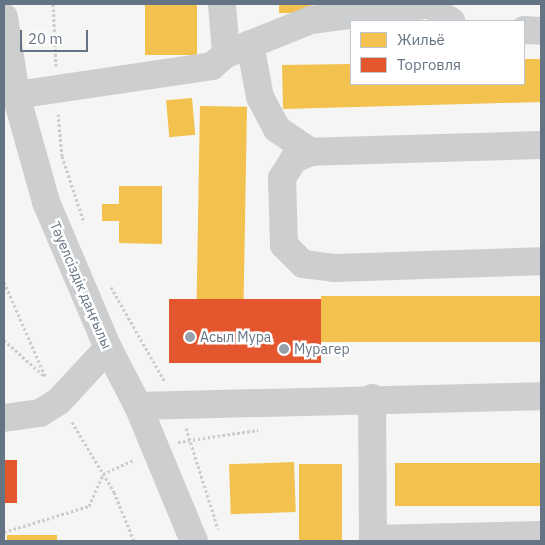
<!DOCTYPE html>
<meta charset="utf-8">
<style>
body{margin:0}
#map{position:relative;width:545px;height:545px;overflow:hidden;background:#f5f5f4;font-family:"IBM Plex Sans",sans-serif}
div>[style]{position:absolute}
.homes>*{inset:0;background:#f2c14e;transform-origin:0 0}
.shops>*{inset:0;background:#e4572e;transform-origin:0 0}
.path>*{height:3px;margin-top:-1.5px;transform-origin:0;background:repeating-linear-gradient(90deg,#cbcbcc 0 2.5px,transparent 0 5px)}
.minor>*{height:28px;margin:-14px;padding:0 14px;transform-origin:14px;border-radius:14px;background:#cdcecf}
.dots>*{width:14px;height:14px;translate:-50% -50%;box-sizing:border-box;border:2px solid #fff;border-radius:50%}
span{translate:-50% -50%;white-space:nowrap;text-align:center;line-height:1.15;-webkit-text-stroke:5px #fff;paint-order:stroke}
.street-label{font-size:14px;color:#657484}
.poi-label{font-size:14px;color:#657484}
.left{translate:0 -50%;text-align:left}
.frame{position:absolute;inset:0;border:5px solid #657484;pointer-events:none}
.legend{position:absolute;left:350px;top:20px;width:175px;height:65px;box-sizing:border-box;background:#fff;border:1px solid #c1c7ce;margin:0;padding:6px 9px;list-style:none;font-size:15px;color:#657484}
.legend li{display:flex;align-items:center;gap:10px;height:25px}
.legend b{width:25px;border:1px solid #c1c7ce}
.scale{position:absolute;left:20px;top:30px;width:68px;height:22px;box-sizing:border-box;border:2px solid #657484;border-top:0;padding-left:6px;font-size:15px;line-height:18px;white-space:nowrap;color:#657484;-webkit-text-stroke:4px #fff;paint-order:stroke}
</style>
<div id="map">
<div class="homes">
<div style="left:145px;top:4px;width:52px;height:51px"></div>
<div style="left:279px;top:4px;width:32px;height:9px"></div>
<div style="clip-path:polygon(524px 59px,541px 59px,541px 102px,283px 109px,282px 65px,351px 64px,351px 84px,524px 84px)"></div>
<div style="left:192px;top:98px;width:37px;height:26px;rotate:85deg"></div>
<div style="left:200px;top:106px;width:47px;height:193px;rotate:1deg"></div>
<div style="clip-path:polygon(119px 186px,162px 186px,162px 244px,119px 243px,119px 221px,102px 221px,102px 204px,119px 204px)"></div>
<div style="left:541px;top:296px;width:46px;height:220px;rotate:90deg"></div>
<div style="left:294px;top:462px;width:50px;height:65px;rotate:88deg"></div>
<div style="left:541px;top:463px;width:43px;height:146px;rotate:90deg"></div>
<div style="left:342px;top:464px;width:77px;height:43px;rotate:90deg"></div>
<div style="left:7px;top:535px;width:50px;height:6px"></div>
</div>
<div class="shops">
<div style="left:169px;top:299px;width:152px;height:64px"></div>
<div style="left:4px;top:460px;width:13px;height:43px"></div>
</div>
<div class="path">
<div style="left:53px;top:4px;width:62px;rotate:87.2deg"></div>
<div style="left:58px;top:114px;width:42px;rotate:84.6deg"></div>
<div style="left:62px;top:156px;width:70px;rotate:71.6deg"></div>
<div style="left:4px;top:282px;width:105px;rotate:66.4deg"></div>
<div style="left:111px;top:287px;width:109px;rotate:60.4deg"></div>
<div style="left:4px;top:340px;width:54px;rotate:42deg"></div>
<div style="left:72px;top:422px;width:82px;rotate:59deg"></div>
<div style="left:114px;top:492px;width:53px;rotate:67.8deg"></div>
<div style="left:186px;top:428px;width:106px;rotate:72.4deg"></div>
<div style="left:178px;top:442px;width:81px;rotate:-8.5deg"></div>
<div style="left:4px;top:532px;width:89px;rotate:-17deg"></div>
<div style="left:89px;top:506px;width:35px;rotate:-66deg"></div>
<div style="left:103px;top:474px;width:33px;rotate:-25deg"></div>
</div>
<div class="minor">
<div style="left:434px;top:4px;width:13px;rotate:58deg"></div>
<div style="left:441px;top:15px;width:12px;rotate:31deg"></div>
<div style="left:4px;top:17px;width:79px;rotate:81.3deg"></div>
<div style="left:16px;top:95px;width:111px;rotate:74.3deg"></div>
<div style="left:46px;top:202px;width:159px;rotate:67deg"></div>
<div style="left:108px;top:348px;width:65px;rotate:62.7deg"></div>
<div style="left:138px;top:406px;width:146px;rotate:67.5deg"></div>
<div style="left:524px;top:30px;width:17px;rotate:3deg"></div>
<div style="left:250px;top:44px;width:54px;rotate:79.3deg"></div>
<div style="left:260px;top:97px;width:36px;rotate:62deg"></div>
<div style="left:277px;top:129px;width:41px;rotate:34.1deg"></div>
<div style="left:226px;top:54px;width:92px;rotate:-21.8deg"></div>
<div style="left:311px;top:20px;width:123px;rotate:-7.5deg"></div>
<div style="left:16px;top:95px;width:198px;rotate:-8.4deg"></div>
<div style="left:212px;top:66px;width:18px;rotate:-41deg"></div>
<div style="left:226px;top:54px;width:50px;rotate:-94.6deg"></div>
<div style="left:541px;top:145px;width:230px;rotate:178.3deg"></div>
<div style="left:311px;top:152px;width:18px;rotate:158deg"></div>
<div style="left:294px;top:159px;width:22px;rotate:122deg"></div>
<div style="left:282px;top:178px;width:67px;rotate:88.3deg"></div>
<div style="left:284px;top:245px;width:27px;rotate:45deg"></div>
<div style="left:303px;top:264px;width:31px;rotate:7deg"></div>
<div style="left:334px;top:268px;width:207px;rotate:-1.9deg"></div>
<div style="left:372px;top:398px;width:143px;rotate:89.6deg"></div>
<div style="left:138px;top:406px;width:403px;rotate:-1.4deg"></div>
<div style="left:4px;top:418px;width:36px;rotate:-8deg"></div>
<div style="left:40px;top:413px;width:22px;rotate:-32deg"></div>
<div style="left:59px;top:401px;width:72px;rotate:-47.2deg"></div>
<div style="left:373px;top:539px;width:168px;rotate:-1.4deg"></div>
</div>
<div class="dots">
<div style="left:190px;top:337px;background:#97a1ab"></div>
<div style="left:284px;top:349px;background:#97a1ab"></div>
</div>
<div class="street-label">
<span style="left:81px;top:285px;rotate:67deg">Тәуелсіздік даңғылы</span>
</div>
<div class="poi-label">
<span class="left" style="left:200px;top:337px">Асыл Мура</span>
<span class="left" style="left:294px;top:349px">Мурагер</span>
</div>
<div class="frame"></div>
<ul class="legend">
<li><b style="height:14px;background:#f2c14e"></b>Жильё</li>
<li><b style="height:14px;background:#e4572e"></b>Торговля</li>
</ul>
<div class="scale">20 m</div>
</div>
